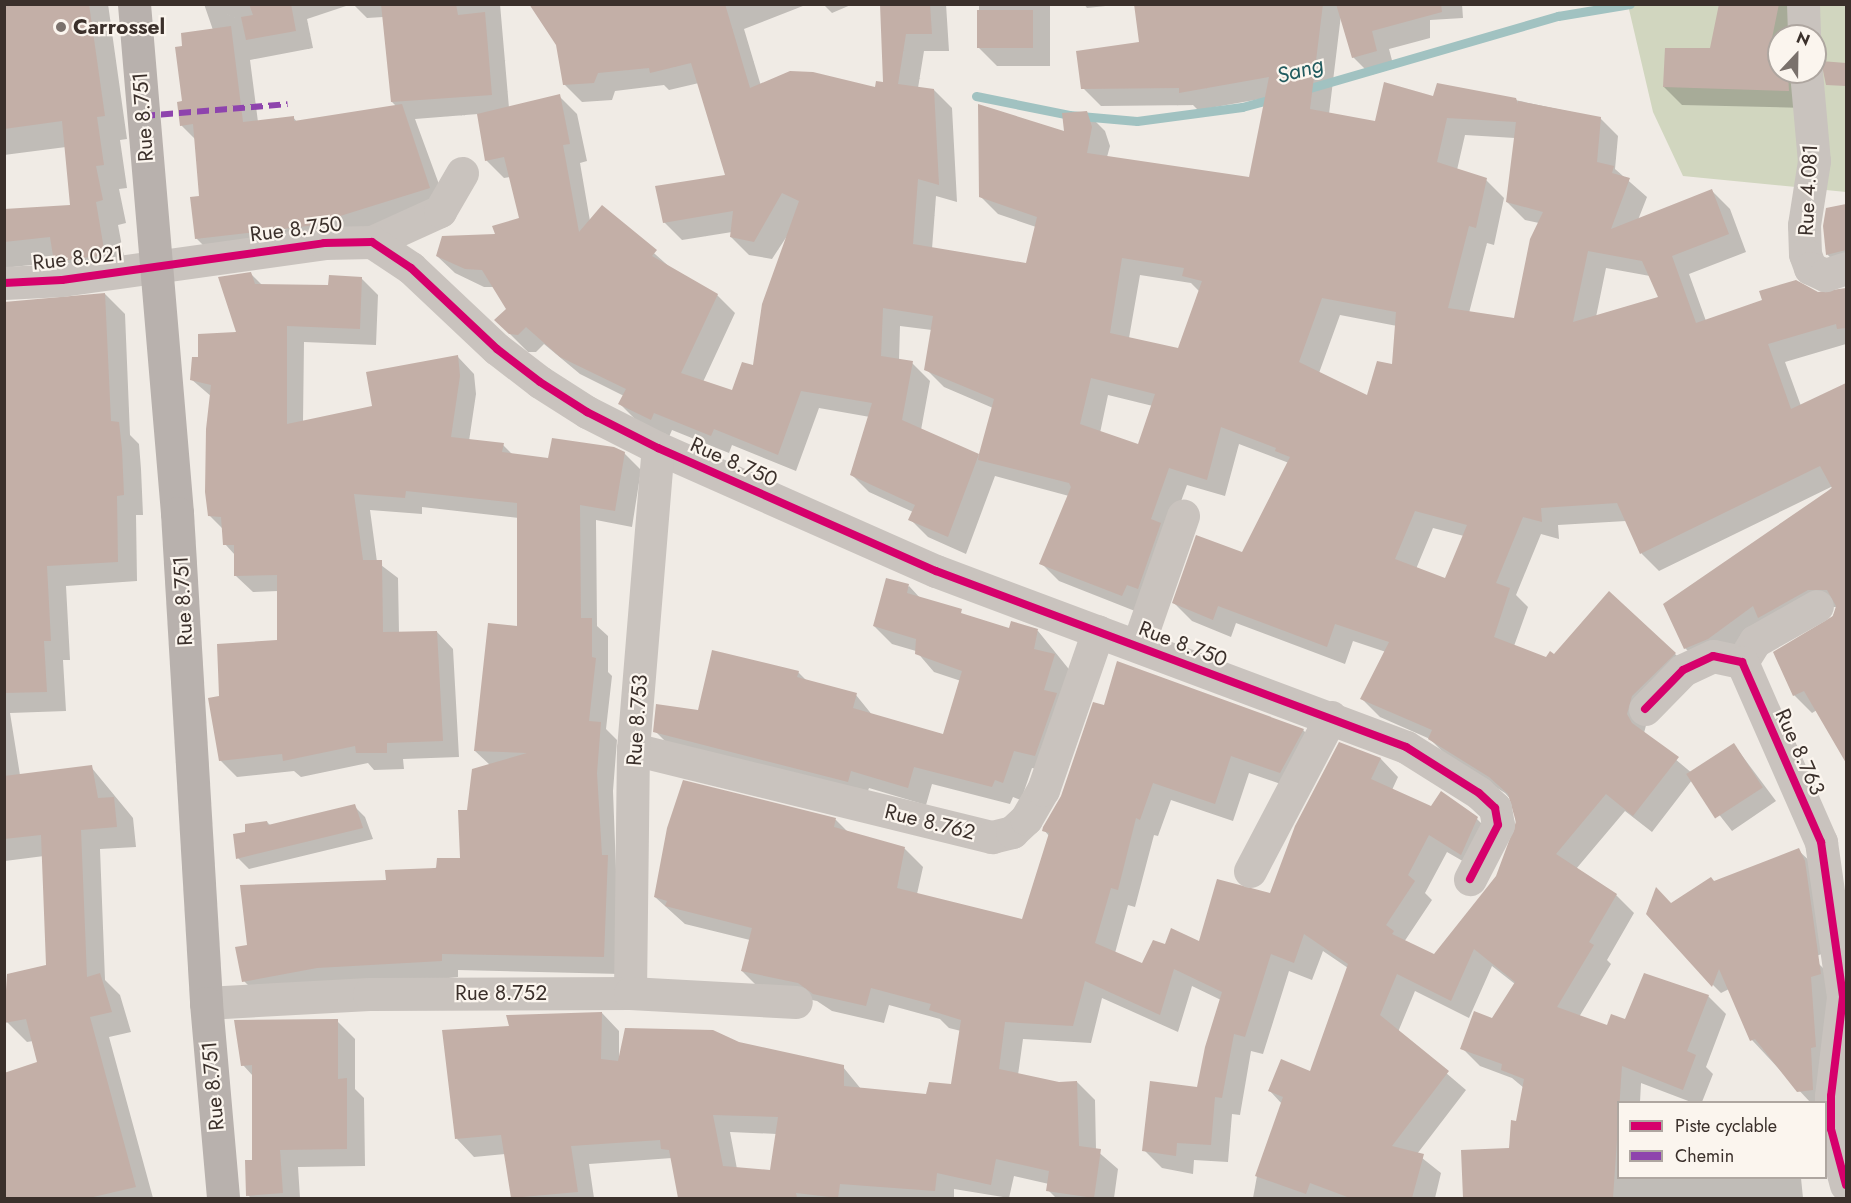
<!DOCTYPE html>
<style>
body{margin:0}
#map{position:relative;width:1851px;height:1203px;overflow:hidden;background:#f0ebe5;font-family:Jost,sans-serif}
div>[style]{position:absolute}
.green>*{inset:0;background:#d1d6bf}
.shadow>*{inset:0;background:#0003}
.stream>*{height:9px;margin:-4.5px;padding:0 4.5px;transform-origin:4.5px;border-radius:4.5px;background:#a1c2c1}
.building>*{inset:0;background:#c3afa7;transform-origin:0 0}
.minor>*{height:33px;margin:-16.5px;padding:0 16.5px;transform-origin:16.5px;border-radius:16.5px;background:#c9c3be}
.major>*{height:33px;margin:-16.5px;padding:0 16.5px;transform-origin:16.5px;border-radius:16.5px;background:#b8b1ad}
.quiet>*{height:6px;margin-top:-3px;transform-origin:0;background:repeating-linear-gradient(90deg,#8e44ad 0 12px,transparent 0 18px)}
.cycleway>*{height:8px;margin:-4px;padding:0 4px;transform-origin:4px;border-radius:4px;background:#d6006c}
.dots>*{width:16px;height:16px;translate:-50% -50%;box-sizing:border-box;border:3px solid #fbf5ee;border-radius:50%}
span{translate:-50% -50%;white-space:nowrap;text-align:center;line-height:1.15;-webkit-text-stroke:4.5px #fbf5ee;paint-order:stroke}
.poi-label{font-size:21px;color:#3b302b;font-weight:700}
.left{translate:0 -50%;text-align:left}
.street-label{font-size:21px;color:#3b302b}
.water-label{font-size:22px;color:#1f5a5e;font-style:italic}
.frame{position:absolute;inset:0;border:6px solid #3b302b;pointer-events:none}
.legend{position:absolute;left:1617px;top:1101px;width:210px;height:78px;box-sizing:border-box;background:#fbf5ee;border:2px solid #aea6a0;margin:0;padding:8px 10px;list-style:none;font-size:18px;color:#3b302b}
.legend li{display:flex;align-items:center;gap:12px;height:30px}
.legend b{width:30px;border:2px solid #aea6a0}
.north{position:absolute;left:1767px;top:24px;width:60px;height:60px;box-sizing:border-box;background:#fbf5ee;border:2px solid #aea6a0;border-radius:50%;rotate:22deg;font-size:16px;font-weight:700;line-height:24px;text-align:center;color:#3b302b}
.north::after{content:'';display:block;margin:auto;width:21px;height:27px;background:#7a716c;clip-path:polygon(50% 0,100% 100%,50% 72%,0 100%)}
</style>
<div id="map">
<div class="green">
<div style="clip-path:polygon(evenodd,1628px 5px,1846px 5px,1846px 192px,1683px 176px,1653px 112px,1628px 5px,1779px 36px,1815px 36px,1815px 72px,1779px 72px,1779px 36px)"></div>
</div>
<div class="shadow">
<div style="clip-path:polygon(4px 4px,108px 4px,127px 139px,120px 140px,127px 188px,119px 189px,126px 223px,118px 225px,128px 278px,79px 284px,57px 262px,4px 268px,4px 211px,71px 206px,66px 147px,4px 155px)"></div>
<div style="clip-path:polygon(evenodd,204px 4px,352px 4px,307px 19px,313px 48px,250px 60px,258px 122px,293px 117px,297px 122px,396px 106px,392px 102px,383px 17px,367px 18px,353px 4px,500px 4px,509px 108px,559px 96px,577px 114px,587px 161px,580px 163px,590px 221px,602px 207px,673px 270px,717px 295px,735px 313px,703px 382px,733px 392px,754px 367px,789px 233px,772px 259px,749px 255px,731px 237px,732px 232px,682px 240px,664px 222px,727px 176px,699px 83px,669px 90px,664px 85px,615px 91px,612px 100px,582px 102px,564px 84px,557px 45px,531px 4px,808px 4px,744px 29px,761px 86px,876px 89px,885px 84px,882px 4px,946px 4px,949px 51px,924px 51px,918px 88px,934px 90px,952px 108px,957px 202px,936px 196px,932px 249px,1027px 265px,1036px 227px,998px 214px,980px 196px,1066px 133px,1087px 113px,1105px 131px,1110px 146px,1107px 157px,1250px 179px,1266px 98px,1198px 110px,1193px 105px,1101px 106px,1083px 88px,1140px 44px,1135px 4px,1462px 4px,1463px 18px,1430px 20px,1430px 38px,1389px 49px,1394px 68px,1371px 75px,1353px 57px,1341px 15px,1329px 114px,1376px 123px,1434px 98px,1515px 100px,1600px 118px,1618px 136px,1615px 169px,1647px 197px,1638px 220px,1712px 191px,1730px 209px,1746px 252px,1689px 274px,1706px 321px,1846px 289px,1846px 344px,1785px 362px,1801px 406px,1846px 385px,1846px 760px,1817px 710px,1812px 713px,1794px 695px,1837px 607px,1826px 607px,1703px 666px,1685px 648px,1833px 486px,1659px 571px,1642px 554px,1626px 521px,1558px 525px,1559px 539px,1541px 534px,1516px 595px,1528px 607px,1514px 646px,1547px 659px,1675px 654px,1693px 671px,1649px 714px,1644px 733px,1693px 774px,1734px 745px,1776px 801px,1732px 831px,1692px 780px,1652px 832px,1625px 811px,1576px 869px,1616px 895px,1634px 913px,1607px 960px,1611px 964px,1579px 1017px,1608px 1027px,1708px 996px,1726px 1014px,1706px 1067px,1713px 1074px,1702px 1102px,1691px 1102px,1641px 1083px,1640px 1102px,1618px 1102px,1618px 1178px,1801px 1178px,1803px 1198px,1464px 1198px,1463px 1151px,1511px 1149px,1524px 1088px,1512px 1078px,1480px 1066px,1462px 1048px,1493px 1020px,1515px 984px,1492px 966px,1469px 1018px,1415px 991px,1398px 1032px,1466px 1090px,1417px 1154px,1441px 1173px,1435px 1198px,1253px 1198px,1257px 1176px,1282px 1104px,1270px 1091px,1311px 1073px,1348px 968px,1323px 951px,1312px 980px,1289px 971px,1263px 1054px,1251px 1051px,1240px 1115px,1232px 1114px,1228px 1162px,1194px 1160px,1193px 1174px,1162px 1168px,1144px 1150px,1199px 1088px,1221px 1000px,1192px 986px,1178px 1032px,1102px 998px,1091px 1043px,1023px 1039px,1018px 1075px,1059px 1083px,1077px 1082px,1095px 1100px,1096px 1150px,1118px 1169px,1114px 1198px,1056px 1198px,1048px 1190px,1049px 1184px,1014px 1176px,1009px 1198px,954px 1189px,954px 1198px,679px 1198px,672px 1158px,589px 1164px,594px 1198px,512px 1198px,505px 1154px,474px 1157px,457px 1139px,511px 1027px,602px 1013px,619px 1031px,619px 1057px,739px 1043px,843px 1067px,861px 1089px,928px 1096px,952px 1086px,961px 1031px,949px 1028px,940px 1019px,889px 1005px,884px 1023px,832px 1011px,817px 1001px,760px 989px,742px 971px,750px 940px,685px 924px,655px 897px,684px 782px,836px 820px,849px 833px,905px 849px,923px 867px,917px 894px,1023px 921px,1049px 836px,1044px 830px,1062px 797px,1303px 730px,1321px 748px,1298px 790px,1249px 773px,1233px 821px,1171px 800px,1158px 836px,1154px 835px,1135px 907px,1128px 905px,1115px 953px,1143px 965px,1166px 946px,1200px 943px,1271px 895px,1340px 744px,1381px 759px,1398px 777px,1392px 790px,1432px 808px,1477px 819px,1495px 837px,1480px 871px,1447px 852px,1425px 893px,1432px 900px,1404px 942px,1435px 956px,1497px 877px,1516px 833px,1515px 804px,1505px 793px,1448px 757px,1430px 739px,1380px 717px,1362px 699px,1386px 652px,1353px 641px,1345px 664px,1236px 623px,1231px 637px,1192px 621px,1174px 603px,1243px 554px,1289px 463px,1239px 444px,1225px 496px,1187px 485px,1140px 613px,1059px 581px,1041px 563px,1069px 496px,995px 476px,966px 554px,928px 537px,910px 519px,913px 512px,869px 492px,851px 474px,870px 417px,819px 408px,796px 471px,732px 445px,729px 453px,672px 430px,669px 437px,638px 422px,620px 404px,624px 396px,580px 374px,544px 344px,536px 352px,528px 352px,496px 320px,508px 309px,494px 287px,484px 287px,455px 273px,437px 256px,497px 235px,521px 219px,510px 177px,504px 178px,486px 160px,478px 114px,415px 119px,447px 206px,327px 244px,214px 256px,196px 238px,201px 197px,196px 140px,181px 125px,184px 47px,213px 30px,204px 4px,1465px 135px,1515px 138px,1507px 202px,1525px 220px,1539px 223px,1515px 319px,1469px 313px,1487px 243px,1494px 245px,1504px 198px,1486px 180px,1457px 170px,1465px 135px,204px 4px,1606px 268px,1650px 276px,1660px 298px,1596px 317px,1606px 268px,204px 4px,1140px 275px,1191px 283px,1200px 292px,1179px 349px,1129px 338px,1140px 275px,204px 4px,1340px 315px,1397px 326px,1393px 366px,1368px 397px,1319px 373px,1340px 315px,204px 4px,900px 326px,932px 330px,926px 369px,944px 387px,993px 408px,980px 456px,921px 430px,930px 381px,912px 363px,899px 360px,900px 326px,204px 4px,1108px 395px,1153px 406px,1139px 445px,1100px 433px,1108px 395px,204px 4px,1433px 528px,1464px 536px,1446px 580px,1416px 569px,1433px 528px,204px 4px,730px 1132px,777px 1134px,771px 1172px,737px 1169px,730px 1132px)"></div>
<div style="clip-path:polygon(823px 4px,853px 4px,832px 13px)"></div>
<div style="clip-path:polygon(979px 4px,1050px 4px,1050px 66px,997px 66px,979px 48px)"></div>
<div style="clip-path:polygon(1084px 4px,1124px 4px,1087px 8px)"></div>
<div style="clip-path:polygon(1720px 4px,1797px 4px,1793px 36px,1779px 36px,1779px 72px,1815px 72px,1806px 108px,1682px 105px,1664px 87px,1711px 50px)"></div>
<div style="clip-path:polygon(1844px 206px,1846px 271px,1844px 272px,1827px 254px)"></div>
<div style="clip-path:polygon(251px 274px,262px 285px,330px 286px,361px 278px,378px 295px,376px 345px,304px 342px,303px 422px,373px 408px,458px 357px,474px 374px,476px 394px,469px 441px,503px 445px,513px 455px,550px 460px,624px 453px,641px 470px,632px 527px,596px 520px,597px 626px,608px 636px,608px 672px,612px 676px,606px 729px,617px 740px,613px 791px,620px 974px,458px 970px,458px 977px,261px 998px,244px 981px,249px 946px,387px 882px,462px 860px,468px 812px,490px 765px,475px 751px,518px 627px,519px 518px,422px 507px,422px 514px,370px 510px,377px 562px,398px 578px,399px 633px,437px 632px,453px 649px,459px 757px,403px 759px,404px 769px,374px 770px,368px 763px,301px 777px,294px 771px,237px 777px,220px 760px,221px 697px,279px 642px,278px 591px,253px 592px,236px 576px,235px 555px,225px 544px,223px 529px,210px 516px,212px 397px,191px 379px,199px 359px,238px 333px)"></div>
<div style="clip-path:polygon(105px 294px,125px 314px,130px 435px,139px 444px,141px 469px,143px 515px,136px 515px,137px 581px,66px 586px,70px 660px,63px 660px,66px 711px,10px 713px,20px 775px,91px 767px,133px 818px,136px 847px,100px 849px,105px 980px,120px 995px,131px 1032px,109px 1037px,153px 1198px,29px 1198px,4px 1116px,39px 1063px,33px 1041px,27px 1042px,7px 1022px,4px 992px,48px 967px,44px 856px,5px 861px,4px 866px,4px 303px)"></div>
<div style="clip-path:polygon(909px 586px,921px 599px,966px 616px,1011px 630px,1038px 631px,1072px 673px,1053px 773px,1032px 768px,1021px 800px,1013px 797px,1010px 804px,932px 784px,926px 805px,869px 788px,865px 799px,673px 749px,655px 731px,798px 672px,807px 681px,856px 695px,873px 716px,944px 736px,961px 681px,934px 672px,916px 651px,892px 644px,874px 626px)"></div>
<div style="clip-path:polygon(354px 806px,365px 817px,373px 839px,249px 869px,238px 858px,247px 834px,267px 822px,271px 826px)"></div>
<div style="clip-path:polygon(1798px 850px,1816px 867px,1832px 950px,1793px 965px,1819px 964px,1837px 982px,1826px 1102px,1810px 1102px,1752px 1040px,1729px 989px,1721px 993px,1703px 975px,1671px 905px,1715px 882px)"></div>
<div style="clip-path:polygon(337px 1021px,355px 1039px,355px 1089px,364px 1098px,365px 1166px,298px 1167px,300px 1198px,251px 1198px,248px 1195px,253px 1161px,253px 1076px,243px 1065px)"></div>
</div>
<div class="stream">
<div style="left:1303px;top:90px;width:266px;rotate:-16.2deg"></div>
<div style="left:1558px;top:16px;width:73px;rotate:-9.5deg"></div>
<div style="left:976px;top:96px;width:95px;rotate:11.5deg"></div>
<div style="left:1069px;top:115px;width:68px;rotate:5deg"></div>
<div style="left:1137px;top:121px;width:106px;rotate:-7.6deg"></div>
<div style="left:1242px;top:107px;width:34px;rotate:-15deg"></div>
</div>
<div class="building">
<div style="clip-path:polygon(4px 4px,89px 4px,105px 116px,97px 117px,104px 165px,96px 166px,103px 200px,96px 202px,105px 255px,54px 262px,50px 237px,4px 242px,4px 209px,70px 205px,62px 121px,4px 129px)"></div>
<div style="clip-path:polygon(249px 4px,291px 4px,296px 31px,246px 40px,241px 17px,253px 15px)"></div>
<div style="clip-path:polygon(381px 4px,456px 4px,458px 15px,485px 12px,492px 95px,391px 102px)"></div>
<div style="clip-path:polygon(evenodd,529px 4px,725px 4px,750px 88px,790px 71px,813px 72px,875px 87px,876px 81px,883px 82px,880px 4px,930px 4px,932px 34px,906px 34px,898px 84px,934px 89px,939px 185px,918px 179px,913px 244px,1026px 263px,1037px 217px,979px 197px,978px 104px,1064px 131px,1062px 113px,1087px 111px,1092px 127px,1087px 153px,1249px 177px,1269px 77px,1179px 93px,1179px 88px,1081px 89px,1076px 51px,1139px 42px,1134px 4px,1323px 4px,1310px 109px,1375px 121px,1384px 82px,1433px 96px,1437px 83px,1516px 98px,1518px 104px,1518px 101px,1601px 117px,1597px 162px,1614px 166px,1612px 173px,1630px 178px,1611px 229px,1712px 189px,1729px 234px,1672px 256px,1696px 323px,1762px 300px,1759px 291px,1796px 280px,1818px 292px,1846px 288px,1846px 328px,1837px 329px,1836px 324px,1768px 344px,1791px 409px,1846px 383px,1846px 763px,1804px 691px,1793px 696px,1773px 652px,1833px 616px,1836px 606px,1827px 590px,1808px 590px,1758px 618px,1753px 606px,1708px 639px,1684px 649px,1663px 604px,1832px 488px,1820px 466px,1640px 554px,1617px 503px,1541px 508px,1542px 522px,1523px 517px,1496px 583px,1510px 588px,1494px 637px,1546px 657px,1550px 651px,1554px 654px,1609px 591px,1676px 653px,1632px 696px,1627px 714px,1632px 723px,1679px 757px,1633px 816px,1606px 794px,1556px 854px,1617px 894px,1589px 942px,1594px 945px,1557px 1007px,1607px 1025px,1611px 1014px,1625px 1019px,1644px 973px,1709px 995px,1687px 1051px,1696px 1055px,1683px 1090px,1622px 1066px,1613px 1198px,1463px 1198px,1461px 1150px,1509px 1148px,1511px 1120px,1516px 1121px,1524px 1079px,1501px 1070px,1502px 1064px,1460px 1049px,1474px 1011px,1492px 1018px,1515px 982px,1474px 949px,1451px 1001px,1397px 974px,1380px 1015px,1449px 1071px,1392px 1146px,1424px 1154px,1412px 1198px,1350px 1198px,1310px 1183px,1306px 1194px,1255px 1176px,1283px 1097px,1268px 1091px,1281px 1059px,1310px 1071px,1348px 964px,1304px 934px,1294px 963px,1271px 954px,1245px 1037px,1234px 1034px,1222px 1098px,1215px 1097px,1211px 1145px,1177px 1143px,1176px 1156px,1142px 1151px,1150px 1081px,1197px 1087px,1205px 1047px,1222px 992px,1174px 969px,1160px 1015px,1085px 981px,1073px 1026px,1005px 1022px,999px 1069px,1059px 1082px,1077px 1081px,1079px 1146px,1101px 1149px,1094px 1198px,1046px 1191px,1049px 1171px,996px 1159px,991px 1185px,937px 1173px,935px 1191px,840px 1184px,838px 1198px,796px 1193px,797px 1198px,678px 1198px,669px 1150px,661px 1149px,660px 1140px,571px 1146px,578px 1192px,511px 1198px,501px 1135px,455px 1139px,442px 1030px,509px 1026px,506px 1015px,602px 1012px,601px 1059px,618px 1061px,625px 1028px,713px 1030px,739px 1042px,844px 1065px,844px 1086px,926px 1094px,929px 1082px,951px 1084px,961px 1020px,929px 1010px,931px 1004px,871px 988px,866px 1006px,813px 994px,798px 983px,741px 971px,752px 928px,665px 906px,667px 901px,654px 897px,667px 828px,683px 780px,836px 818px,834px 827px,905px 847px,897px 888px,1022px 919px,1049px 833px,1042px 831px,1043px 827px,1061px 796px,1093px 702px,1104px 705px,1117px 661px,1304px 729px,1280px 773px,1231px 756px,1215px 804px,1153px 783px,1140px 820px,1136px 818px,1118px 890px,1111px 888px,1095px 943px,1142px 963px,1153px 940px,1165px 944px,1171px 928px,1199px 941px,1217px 879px,1270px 893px,1295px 826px,1339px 742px,1381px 758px,1371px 779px,1431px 806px,1441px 791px,1478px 817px,1461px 855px,1429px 835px,1408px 875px,1415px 881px,1386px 925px,1394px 931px,1392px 934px,1434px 954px,1496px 876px,1516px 822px,1508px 794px,1489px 777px,1428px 739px,1432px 730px,1360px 699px,1389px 642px,1335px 624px,1327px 647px,1218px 606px,1213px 620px,1172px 603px,1196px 535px,1242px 552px,1290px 457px,1275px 451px,1276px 448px,1221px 427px,1207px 480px,1169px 468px,1151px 519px,1161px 523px,1138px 589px,1127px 585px,1122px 596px,1039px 564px,1071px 487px,1069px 483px,978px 460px,979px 454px,948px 537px,908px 520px,915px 505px,850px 475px,872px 403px,801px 391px,778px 455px,714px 429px,711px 436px,654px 413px,651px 420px,618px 404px,626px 389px,560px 357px,526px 327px,518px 335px,509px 334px,494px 320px,506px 309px,482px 270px,465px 269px,436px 256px,442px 236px,495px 234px,492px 226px,519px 218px,504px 157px,485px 161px,477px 114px,560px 94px,570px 144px,563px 145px,579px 232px,602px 205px,657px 250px,652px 256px,718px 294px,681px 373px,732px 390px,742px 362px,753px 365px,762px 304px,799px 201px,782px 193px,754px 242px,730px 237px,733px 211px,663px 223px,655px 186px,725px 175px,691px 63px,650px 73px,649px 68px,598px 73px,594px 83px,563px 85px,556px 45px,529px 4px,1447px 118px,1516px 122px,1506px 202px,1543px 212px,1530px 239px,1514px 318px,1448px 308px,1469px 226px,1476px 228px,1487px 178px,1437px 162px,1447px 118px,529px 4px,1588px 251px,1642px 261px,1658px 297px,1573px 322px,1588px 251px,529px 4px,1122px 258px,1184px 268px,1182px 276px,1202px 281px,1178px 348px,1110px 333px,1122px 258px,529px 4px,1322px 298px,1396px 312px,1392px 364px,1377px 361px,1367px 395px,1299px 362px,1322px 298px,529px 4px,883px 308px,933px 316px,924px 370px,994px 399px,979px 454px,902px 420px,913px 361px,881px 356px,883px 308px,529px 4px,1091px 378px,1155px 394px,1138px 444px,1080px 424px,1091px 378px,529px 4px,1415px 511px,1467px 525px,1445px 578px,1395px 559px,1415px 511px,529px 4px,713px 1115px,778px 1117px,770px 1170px,723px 1166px,713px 1115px)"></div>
<div style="clip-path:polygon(1336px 4px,1441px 4px,1442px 12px,1372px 31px,1377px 51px,1352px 58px)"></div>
<div style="clip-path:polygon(1719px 4px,1779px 4px,1771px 43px,1779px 43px,1779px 72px,1788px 72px,1789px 91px,1663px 87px,1665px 48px,1710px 48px)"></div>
<div style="left:977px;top:10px;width:56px;height:38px"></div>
<div style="clip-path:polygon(231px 26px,243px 122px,294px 116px,294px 121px,402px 104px,430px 188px,308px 226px,195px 239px,190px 197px,199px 196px,193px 124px,180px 126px,177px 102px,182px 101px,175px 47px,182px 46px,181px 33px)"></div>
<div style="clip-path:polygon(1821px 61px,1846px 63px,1846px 86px,1826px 85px)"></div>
<div style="clip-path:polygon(1846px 204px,1846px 250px,1826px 255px,1823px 226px,1826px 208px)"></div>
<div style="clip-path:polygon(251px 272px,255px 284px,328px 285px,329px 275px,362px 277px,360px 329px,287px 326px,287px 424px,372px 406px,366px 372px,458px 355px,460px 376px,451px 437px,504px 443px,502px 452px,548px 458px,552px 438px,614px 447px,625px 452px,615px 511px,580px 505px,581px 618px,592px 618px,592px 657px,596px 658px,589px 721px,601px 722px,597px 773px,602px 855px,608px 855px,604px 957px,442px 954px,442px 961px,317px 968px,242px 982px,235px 947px,247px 945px,240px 885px,386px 880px,385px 870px,436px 868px,437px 858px,460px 858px,458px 810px,467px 810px,472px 769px,527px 753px,474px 751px,488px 623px,517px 626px,517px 503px,406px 491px,405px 498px,354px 494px,363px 560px,382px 560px,383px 632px,437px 631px,443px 741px,387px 743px,387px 753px,356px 753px,355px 746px,283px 761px,282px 754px,219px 761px,208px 698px,219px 696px,217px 644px,277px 640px,277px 575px,234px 576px,234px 545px,223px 545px,221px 517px,208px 516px,205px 492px,206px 429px,211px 385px,190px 380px,192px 357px,198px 357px,198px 334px,236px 332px,218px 277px)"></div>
<div style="clip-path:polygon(105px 293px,111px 421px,119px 422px,122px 449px,124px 495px,117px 496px,118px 562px,47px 566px,51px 641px,44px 641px,47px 692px,4px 693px,4px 302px)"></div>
<div style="clip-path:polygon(886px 578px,909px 584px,907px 593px,962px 609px,961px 613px,1009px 628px,1011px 621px,1038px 629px,1034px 649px,1055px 654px,1044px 690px,1057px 693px,1035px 756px,1014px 751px,1003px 783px,995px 780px,992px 787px,914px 767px,908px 788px,851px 771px,848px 782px,653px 732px,656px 704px,698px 710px,712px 650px,799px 671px,797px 677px,857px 693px,853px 708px,943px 734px,962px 671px,915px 654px,916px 639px,873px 626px)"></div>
<div style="left:1734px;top:743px;width:53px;height:57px;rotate:57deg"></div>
<div style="clip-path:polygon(92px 765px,98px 798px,114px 797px,117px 827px,81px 830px,87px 977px,100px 973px,112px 1012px,90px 1017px,136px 1187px,89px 1198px,4px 1198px,4px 1073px,37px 1062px,26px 1019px,4px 1023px,7px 974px,46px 965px,41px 835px,4px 839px,4px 776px)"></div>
<div style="clip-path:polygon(355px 804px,363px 828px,236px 859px,233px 834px,245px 832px,245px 824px,267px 821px,268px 825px)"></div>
<div style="clip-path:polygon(1799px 848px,1805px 861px,1821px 974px,1811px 977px,1816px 1047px,1811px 1048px,1813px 1090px,1797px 1092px,1755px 1039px,1750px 1041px,1719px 969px,1712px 987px,1646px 914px,1656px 887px,1671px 903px,1711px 877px,1714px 881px)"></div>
<div style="clip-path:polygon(338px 1019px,338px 1079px,347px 1078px,347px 1149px,280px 1150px,283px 1193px,246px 1196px,245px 1160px,252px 1160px,252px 1065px,241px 1066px,234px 1020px)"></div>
</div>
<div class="minor">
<div style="left:1803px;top:4px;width:32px;rotate:88deg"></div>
<div style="left:1806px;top:72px;width:89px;rotate:84.9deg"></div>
<div style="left:1814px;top:161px;width:65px;rotate:98.9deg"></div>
<div style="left:1804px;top:225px;width:29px;rotate:88deg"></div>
<div style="left:1805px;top:254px;width:15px;rotate:70deg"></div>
<div style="left:1810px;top:268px;width:17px;rotate:25deg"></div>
<div style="left:1825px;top:275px;width:22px;rotate:-18deg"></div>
<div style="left:372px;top:242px;width:75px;rotate:-24.5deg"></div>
<div style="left:440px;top:211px;width:44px;rotate:-59.9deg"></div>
<div style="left:4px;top:283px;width:58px;rotate:-3deg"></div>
<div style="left:62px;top:280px;width:265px;rotate:-8deg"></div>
<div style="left:324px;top:243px;width:48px;rotate:-1.2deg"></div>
<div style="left:372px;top:242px;width:47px;rotate:33.7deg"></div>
<div style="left:411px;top:268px;width:118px;rotate:43.3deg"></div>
<div style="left:497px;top:349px;width:54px;rotate:37.5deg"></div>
<div style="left:540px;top:382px;width:56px;rotate:32.6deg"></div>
<div style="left:587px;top:412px;width:80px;rotate:26.9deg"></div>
<div style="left:658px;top:448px;width:304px;rotate:23.9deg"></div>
<div style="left:936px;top:571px;width:502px;rotate:20.53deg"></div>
<div style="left:1406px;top:747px;width:86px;rotate:32.2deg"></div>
<div style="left:1479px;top:793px;width:22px;rotate:43deg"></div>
<div style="left:1495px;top:808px;width:17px;rotate:80deg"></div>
<div style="left:1498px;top:825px;width:61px;rotate:117.4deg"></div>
<div style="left:1138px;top:645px;width:137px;rotate:-70.8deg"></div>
<div style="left:1742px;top:662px;width:25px;rotate:-58deg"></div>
<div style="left:1755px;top:641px;width:71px;rotate:-29.4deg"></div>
<div style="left:1645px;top:709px;width:54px;rotate:-45.7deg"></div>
<div style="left:1683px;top:670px;width:33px;rotate:-25deg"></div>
<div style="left:1713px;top:656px;width:30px;rotate:12deg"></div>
<div style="left:1742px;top:662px;width:197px;rotate:66.3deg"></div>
<div style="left:1821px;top:842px;width:157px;rotate:81.9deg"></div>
<div style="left:1843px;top:997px;width:100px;rotate:96.9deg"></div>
<div style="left:1831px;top:1096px;width:33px;rotate:90deg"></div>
<div style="left:1831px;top:1129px;width:58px;rotate:75deg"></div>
<div style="left:633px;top:749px;width:370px;rotate:13.8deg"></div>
<div style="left:992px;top:837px;width:21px;rotate:-14deg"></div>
<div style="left:1012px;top:832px;width:19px;rotate:-43deg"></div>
<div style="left:1026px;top:819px;width:34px;rotate:-60deg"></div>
<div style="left:1043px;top:790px;width:168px;rotate:-70.9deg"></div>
<div style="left:1250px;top:871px;width:174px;rotate:-62.3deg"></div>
<div style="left:630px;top:993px;width:244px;rotate:-89.3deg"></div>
<div style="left:633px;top:749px;width:302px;rotate:-85.3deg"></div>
<div style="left:206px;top:1003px;width:163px;rotate:-3.2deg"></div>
<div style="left:369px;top:994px;width:261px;rotate:-0.2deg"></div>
<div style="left:630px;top:993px;width:166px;rotate:3.1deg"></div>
</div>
<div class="major">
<div style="left:134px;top:4px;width:511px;rotate:85.17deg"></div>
<div style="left:177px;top:513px;width:491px;rotate:86.6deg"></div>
<div style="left:206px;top:1003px;width:196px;rotate:85deg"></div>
</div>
<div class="quiet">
<div style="left:143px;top:116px;width:145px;rotate:-4.7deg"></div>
</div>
<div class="cycleway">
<div style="left:4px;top:283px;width:58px;rotate:-3deg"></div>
<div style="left:62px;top:280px;width:265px;rotate:-8deg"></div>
<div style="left:324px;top:243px;width:48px;rotate:-1.2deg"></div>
<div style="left:372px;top:242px;width:47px;rotate:33.7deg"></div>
<div style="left:411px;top:268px;width:118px;rotate:43.3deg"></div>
<div style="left:497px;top:349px;width:54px;rotate:37.5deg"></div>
<div style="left:540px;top:382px;width:56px;rotate:32.6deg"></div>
<div style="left:587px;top:412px;width:80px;rotate:26.9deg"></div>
<div style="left:658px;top:448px;width:304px;rotate:23.9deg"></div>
<div style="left:936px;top:571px;width:502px;rotate:20.53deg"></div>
<div style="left:1406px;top:747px;width:86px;rotate:32.2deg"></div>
<div style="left:1479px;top:793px;width:22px;rotate:43deg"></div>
<div style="left:1495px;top:808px;width:17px;rotate:80deg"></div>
<div style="left:1498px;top:825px;width:61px;rotate:117.4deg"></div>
<div style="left:1645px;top:709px;width:54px;rotate:-45.7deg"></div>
<div style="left:1683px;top:670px;width:33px;rotate:-25deg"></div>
<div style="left:1713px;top:656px;width:30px;rotate:12deg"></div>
<div style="left:1742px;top:662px;width:197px;rotate:66.3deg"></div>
<div style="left:1821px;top:842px;width:157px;rotate:81.9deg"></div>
<div style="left:1843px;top:997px;width:100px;rotate:96.9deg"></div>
<div style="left:1831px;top:1096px;width:33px;rotate:90deg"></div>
<div style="left:1831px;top:1129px;width:58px;rotate:75deg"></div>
</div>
<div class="dots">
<div style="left:61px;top:27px;background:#7a716c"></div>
</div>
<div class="poi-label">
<span class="left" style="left:73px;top:27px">Carrossel</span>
</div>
<div class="street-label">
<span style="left:143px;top:117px;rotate:-94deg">Rue 8.751</span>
<span style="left:1808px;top:190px;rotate:-87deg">Rue 4.081</span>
<span style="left:296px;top:229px;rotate:-7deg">Rue 8.750</span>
<span style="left:78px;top:258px;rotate:-6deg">Rue 8.021</span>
<span style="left:734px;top:462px;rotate:24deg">Rue 8.750</span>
<span style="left:183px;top:601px;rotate:-93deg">Rue 8.751</span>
<span style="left:1183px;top:644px;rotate:21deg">Rue 8.750</span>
<span style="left:637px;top:720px;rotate:-86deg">Rue 8.753</span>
<span style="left:1800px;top:752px;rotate:66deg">Rue 8.763</span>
<span style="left:930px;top:822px;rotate:14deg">Rue 8.762</span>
<span style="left:501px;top:993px">Rue 8.752</span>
<span style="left:213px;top:1086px;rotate:-95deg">Rue 8.751</span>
</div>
<div class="water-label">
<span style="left:1300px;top:70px;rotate:-16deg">Sang</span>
</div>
<div class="frame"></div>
<ul class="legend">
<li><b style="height:8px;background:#d6006c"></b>Piste cyclable</li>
<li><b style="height:8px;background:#8e44ad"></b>Chemin</li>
</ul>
<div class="north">N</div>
</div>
